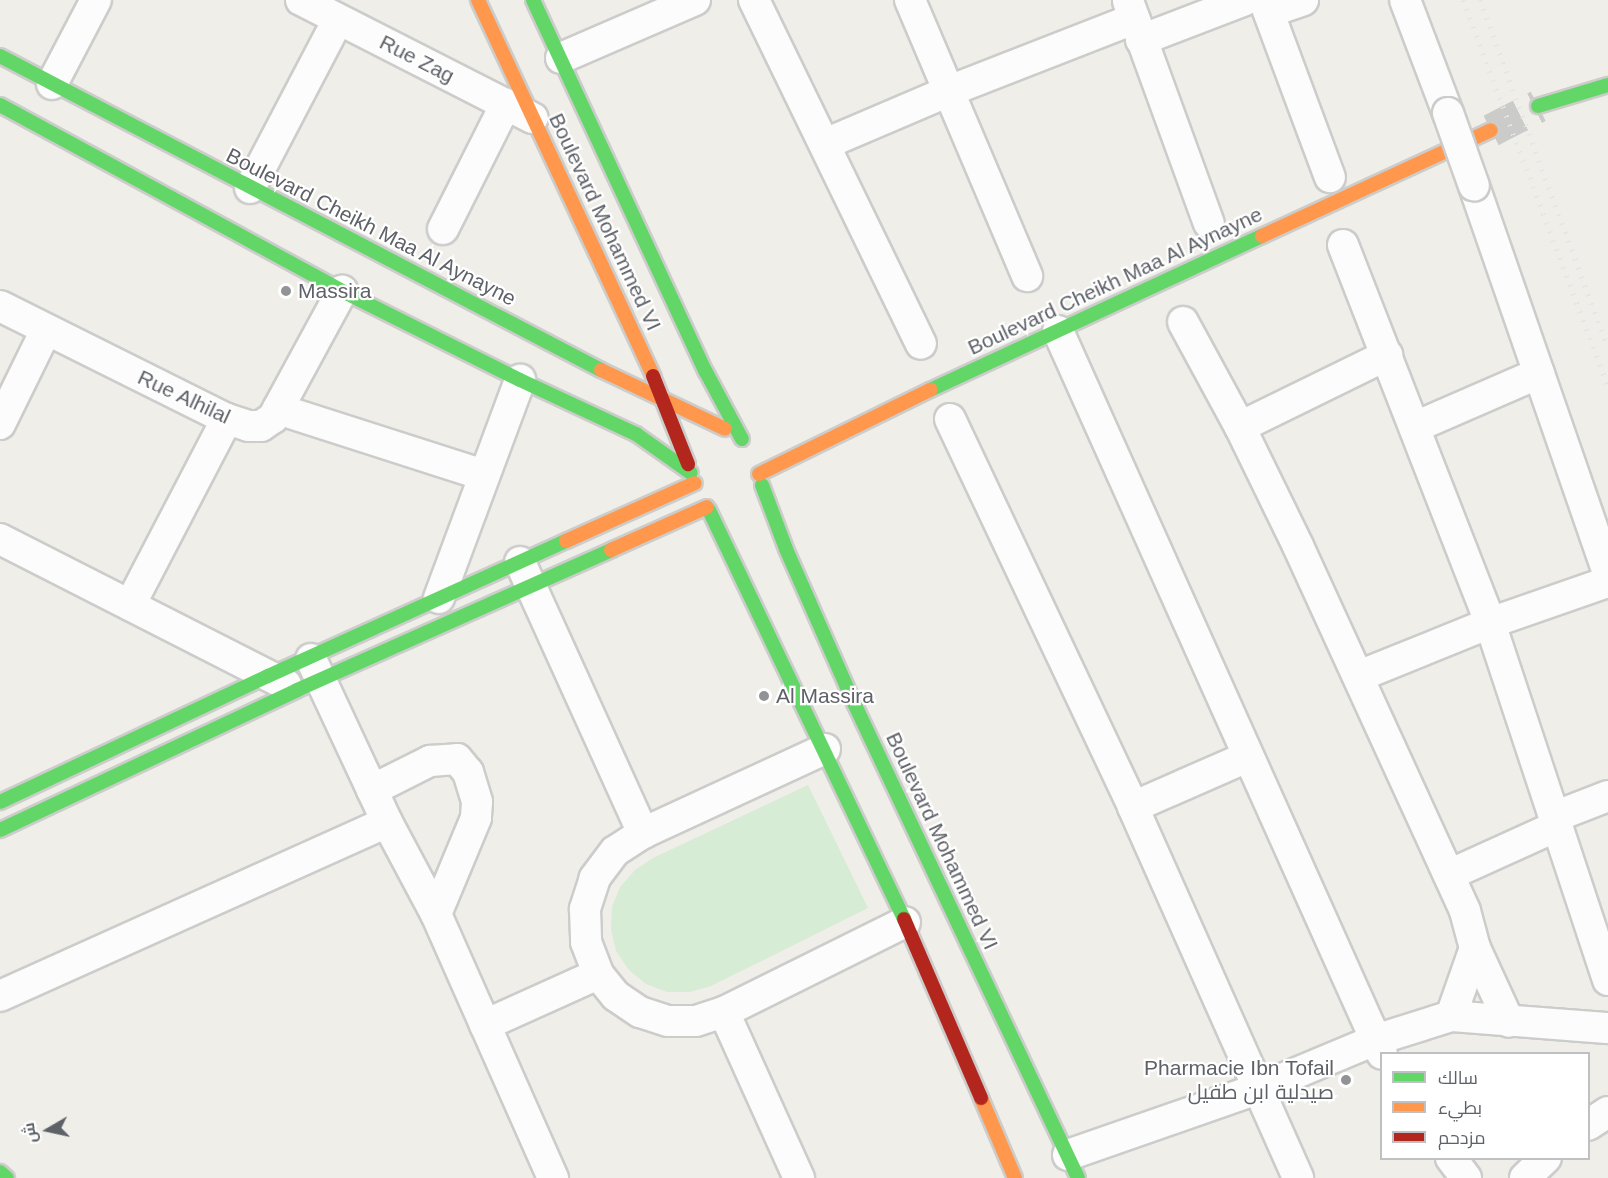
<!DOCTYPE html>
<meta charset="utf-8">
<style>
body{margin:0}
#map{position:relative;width:1608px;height:1178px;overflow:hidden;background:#efeee9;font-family:Helvetica,Cairo,sans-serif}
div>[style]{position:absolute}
.green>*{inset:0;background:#d6ecd5}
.secondary-tunnel>*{height:33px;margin-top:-16.5px;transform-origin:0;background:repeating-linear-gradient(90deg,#cbcbc9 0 33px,transparent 0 49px)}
.roads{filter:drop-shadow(2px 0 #cccccb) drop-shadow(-2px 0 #cccccb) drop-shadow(0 2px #cccccb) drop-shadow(0 -2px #cccccb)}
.street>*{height:30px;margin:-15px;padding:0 15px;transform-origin:15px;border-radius:15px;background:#fdfcfc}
.fast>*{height:14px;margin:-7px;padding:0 7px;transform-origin:7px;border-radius:7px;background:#63d668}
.slow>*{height:14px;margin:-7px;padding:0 7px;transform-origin:7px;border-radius:7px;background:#ff974d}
.jam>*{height:14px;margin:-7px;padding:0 7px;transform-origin:7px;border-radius:7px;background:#b3261e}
.rail>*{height:4.5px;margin-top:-2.25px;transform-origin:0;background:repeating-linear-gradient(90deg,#e4e5e4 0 1.5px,transparent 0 9.5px)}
.bridges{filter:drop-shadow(2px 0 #cccccb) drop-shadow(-2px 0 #cccccb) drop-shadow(0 2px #cccccb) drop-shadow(0 -2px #cccccb)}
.street-bridge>*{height:30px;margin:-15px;padding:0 15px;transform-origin:15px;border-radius:15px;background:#fdfcfc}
.dots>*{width:16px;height:16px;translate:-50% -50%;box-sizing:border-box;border:3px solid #fff;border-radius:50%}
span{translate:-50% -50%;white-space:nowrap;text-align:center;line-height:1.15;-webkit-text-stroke:4.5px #fff;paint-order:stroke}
.street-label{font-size:21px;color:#5e6268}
.poi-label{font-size:21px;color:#5e6268}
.left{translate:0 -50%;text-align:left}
.right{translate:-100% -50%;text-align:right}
.legend{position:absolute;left:1380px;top:1052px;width:210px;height:108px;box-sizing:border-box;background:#fff;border:2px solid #bfc0c3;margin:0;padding:8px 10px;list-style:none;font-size:18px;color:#5e6268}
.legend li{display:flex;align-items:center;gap:12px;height:30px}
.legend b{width:30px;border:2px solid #bfc0c3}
.north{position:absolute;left:18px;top:1100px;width:60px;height:60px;-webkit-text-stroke:4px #fff;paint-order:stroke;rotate:261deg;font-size:16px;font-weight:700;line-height:24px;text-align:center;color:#5e6268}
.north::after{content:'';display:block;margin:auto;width:21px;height:27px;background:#5e6268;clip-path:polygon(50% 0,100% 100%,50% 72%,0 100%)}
</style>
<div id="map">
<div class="green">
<div style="clip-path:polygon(808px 785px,868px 908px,711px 986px,690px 992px,667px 992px,646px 984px,629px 970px,616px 951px,611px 929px,612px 907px,620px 887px,635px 870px,653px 858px)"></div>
</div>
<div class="secondary-tunnel">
<div style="left:1491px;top:130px;width:53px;rotate:-27.1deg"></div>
</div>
<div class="roads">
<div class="street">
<div style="left:301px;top:0;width:260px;rotate:27deg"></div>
<div style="left:754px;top:0;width:382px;rotate:64.1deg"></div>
<div style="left:910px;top:0;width:300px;rotate:67deg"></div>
<div style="left:1264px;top:0;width:189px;rotate:69.6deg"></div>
<div style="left:1405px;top:0;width:121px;rotate:69.2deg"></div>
<div style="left:1128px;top:1px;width:236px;rotate:70deg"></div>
<div style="left:1269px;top:12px;width:36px;rotate:-19deg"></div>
<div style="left:1141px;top:40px;width:111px;rotate:-21deg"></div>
<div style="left:561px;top:58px;width:146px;rotate:-23.4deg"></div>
<div style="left:52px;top:84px;width:95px;rotate:-62.4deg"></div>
<div style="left:825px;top:144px;width:135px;rotate:-23.1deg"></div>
<div style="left:949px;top:91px;width:199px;rotate:-21.3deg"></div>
<div style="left:1474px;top:186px;width:410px;rotate:70.9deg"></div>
<div style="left:250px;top:188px;width:190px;rotate:-62.4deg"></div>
<div style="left:443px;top:229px;width:140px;rotate:-63.3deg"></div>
<div style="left:1343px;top:245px;width:406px;rotate:68.7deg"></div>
<div style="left:1490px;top:623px;width:376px;rotate:71.7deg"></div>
<div style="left:0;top:306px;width:254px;rotate:26.5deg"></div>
<div style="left:227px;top:419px;width:22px;rotate:18deg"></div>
<div style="left:248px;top:426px;width:13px"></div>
<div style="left:261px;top:426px;width:14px;rotate:-34deg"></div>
<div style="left:273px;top:418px;width:145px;rotate:-61.5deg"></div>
<div style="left:1183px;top:322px;width:119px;rotate:61.5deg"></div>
<div style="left:1240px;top:427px;width:132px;rotate:64deg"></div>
<div style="left:1298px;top:546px;width:401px;rotate:65.4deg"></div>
<div style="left:1465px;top:911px;width:38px;rotate:75deg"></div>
<div style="left:1475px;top:948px;width:72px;rotate:109.4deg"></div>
<div style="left:1058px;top:331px;width:792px;rotate:65.86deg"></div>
<div style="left:278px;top:409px;width:216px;rotate:17.8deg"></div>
<div style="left:950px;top:419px;width:429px;rotate:64.7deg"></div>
<div style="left:1133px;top:807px;width:406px;rotate:66deg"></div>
<div style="left:0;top:424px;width:105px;rotate:-63.9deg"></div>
<div style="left:1240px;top:427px;width:164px;rotate:-26.1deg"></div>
<div style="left:1415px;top:427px;width:135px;rotate:-23.5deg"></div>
<div style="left:0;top:539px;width:321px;rotate:27deg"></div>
<div style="left:520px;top:562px;width:298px;rotate:65.6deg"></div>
<div style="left:439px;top:598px;width:233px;rotate:-69.6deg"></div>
<div style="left:130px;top:605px;width:210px;rotate:-62.5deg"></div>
<div style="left:311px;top:659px;width:180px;rotate:65deg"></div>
<div style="left:387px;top:822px;width:104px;rotate:62deg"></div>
<div style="left:436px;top:914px;width:289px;rotate:66.1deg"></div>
<div style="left:1359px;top:676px;width:141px;rotate:-22deg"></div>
<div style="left:1490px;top:623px;width:125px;rotate:-19.2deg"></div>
<div style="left:825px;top:749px;width:200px;rotate:155.2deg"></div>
<div style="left:643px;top:833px;width:33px;rotate:147deg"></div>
<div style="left:615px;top:851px;width:34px;rotate:127deg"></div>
<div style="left:595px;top:878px;width:33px;rotate:108deg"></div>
<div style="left:585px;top:909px;width:33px;rotate:88deg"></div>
<div style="left:586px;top:942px;width:34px;rotate:69deg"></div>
<div style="left:598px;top:974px;width:28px;rotate:51deg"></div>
<div style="left:616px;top:996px;width:29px;rotate:34deg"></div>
<div style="left:640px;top:1012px;width:29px;rotate:18deg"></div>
<div style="left:668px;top:1021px;width:28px"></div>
<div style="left:696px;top:1021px;width:29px;rotate:-18deg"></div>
<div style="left:724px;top:1012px;width:202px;rotate:-26.4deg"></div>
<div style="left:372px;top:790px;width:65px;rotate:-26.6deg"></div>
<div style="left:430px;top:761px;width:27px;rotate:-4deg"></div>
<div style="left:457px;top:759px;width:17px;rotate:50deg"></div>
<div style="left:468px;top:772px;width:31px;rotate:73deg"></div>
<div style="left:477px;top:802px;width:16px;rotate:94deg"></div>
<div style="left:476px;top:818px;width:104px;rotate:112.6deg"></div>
<div style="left:1133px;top:807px;width:124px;rotate:-23.7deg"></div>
<div style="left:1554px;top:817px;width:58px;rotate:-21.3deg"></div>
<div style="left:1449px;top:875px;width:119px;rotate:-24.4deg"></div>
<div style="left:1475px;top:948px;width:81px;rotate:65.3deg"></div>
<div style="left:0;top:996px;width:424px;rotate:-24.2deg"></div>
<div style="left:724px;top:1012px;width:182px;rotate:65.7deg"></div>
<div style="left:485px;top:1025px;width:124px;rotate:-24.3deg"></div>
<div style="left:1588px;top:1125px;width:24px;rotate:-33deg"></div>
<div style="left:1068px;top:1155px;width:201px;rotate:-19.2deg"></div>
<div style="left:1258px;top:1089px;width:127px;rotate:-22.7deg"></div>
<div style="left:1375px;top:1040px;width:80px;rotate:-17.5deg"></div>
<div style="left:1451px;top:1016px;width:157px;rotate:4.4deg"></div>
<div style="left:1451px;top:1158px;width:25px;rotate:53deg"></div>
<div style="left:1525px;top:1178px;width:29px;rotate:-44deg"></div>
</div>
<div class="fast">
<div style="left:533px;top:0;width:410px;rotate:65.1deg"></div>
<div style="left:706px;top:372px;width:76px;rotate:61.8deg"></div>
<div style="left:0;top:56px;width:678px;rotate:27.59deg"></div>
<div style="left:0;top:105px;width:389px;rotate:28.5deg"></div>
<div style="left:342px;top:291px;width:199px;rotate:26.6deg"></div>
<div style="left:520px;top:380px;width:128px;rotate:25deg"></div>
<div style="left:636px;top:434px;width:67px;rotate:35.3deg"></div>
<div style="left:1538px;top:106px;width:73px;rotate:-16.7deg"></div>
<div style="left:930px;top:390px;width:366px;rotate:-24.9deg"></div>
<div style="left:762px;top:485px;width:68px;rotate:69.4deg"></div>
<div style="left:786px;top:549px;width:168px;rotate:66.2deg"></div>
<div style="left:854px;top:703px;width:525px;rotate:64.75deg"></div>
<div style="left:709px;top:510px;width:453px;rotate:64.5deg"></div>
<div style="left:0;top:802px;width:296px;rotate:-25.2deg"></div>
<div style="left:268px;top:676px;width:327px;rotate:-24.4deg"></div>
<div style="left:0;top:830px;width:328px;rotate:-25.2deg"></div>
<div style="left:297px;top:690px;width:344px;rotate:-24deg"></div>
<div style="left:0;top:1172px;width:9px;rotate:41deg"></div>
</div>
<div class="slow">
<div style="left:478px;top:0;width:415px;rotate:65deg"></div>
<div style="left:1262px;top:236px;width:252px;rotate:-24.8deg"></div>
<div style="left:601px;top:370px;width:137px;rotate:25.4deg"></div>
<div style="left:759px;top:474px;width:191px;rotate:-26.2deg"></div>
<div style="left:566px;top:541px;width:141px;rotate:-24.2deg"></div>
<div style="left:611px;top:550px;width:105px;rotate:-24.1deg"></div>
<div style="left:981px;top:1098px;width:87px;rotate:67deg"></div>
</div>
<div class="jam">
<div style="left:653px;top:376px;width:95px;rotate:68.3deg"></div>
<div style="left:904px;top:919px;width:195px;rotate:66.7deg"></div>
</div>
</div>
<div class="rail">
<div style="left:1463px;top:0;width:412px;rotate:69.4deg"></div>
<div style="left:1480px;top:0;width:370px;rotate:69.8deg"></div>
</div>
<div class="bridges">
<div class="street-bridge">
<div style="left:1448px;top:113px;width:77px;rotate:70.4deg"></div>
</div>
</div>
<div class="dots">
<div style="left:286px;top:291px;background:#919395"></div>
<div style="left:764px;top:696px;background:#919395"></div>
<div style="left:1346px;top:1080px;background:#919395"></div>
</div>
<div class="street-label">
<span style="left:417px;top:59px;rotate:27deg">Rue Zag</span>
<span style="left:605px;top:222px;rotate:65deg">Boulevard Mohammed VI</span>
<span style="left:371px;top:227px;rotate:27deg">Boulevard Cheikh Maa Al Aynayne</span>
<span style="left:1115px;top:281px;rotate:-25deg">Boulevard Cheikh Maa Al Aynayne</span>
<span style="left:184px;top:397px;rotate:25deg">Rue Alhilal</span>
<span style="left:942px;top:841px;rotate:65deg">Boulevard Mohammed VI</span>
</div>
<div class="poi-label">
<span class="left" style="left:298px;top:291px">Massira</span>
<span class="left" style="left:776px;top:696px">Al Massira</span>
<span class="right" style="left:1334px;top:1080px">Pharmacie Ibn Tofail<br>صيدلية ابن طفيل</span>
</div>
<ul class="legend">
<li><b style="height:8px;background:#63d668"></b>سالك</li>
<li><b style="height:8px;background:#ff974d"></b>بطيء</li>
<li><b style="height:8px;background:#b3261e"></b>مزدحم</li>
</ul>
<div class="north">ش</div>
</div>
